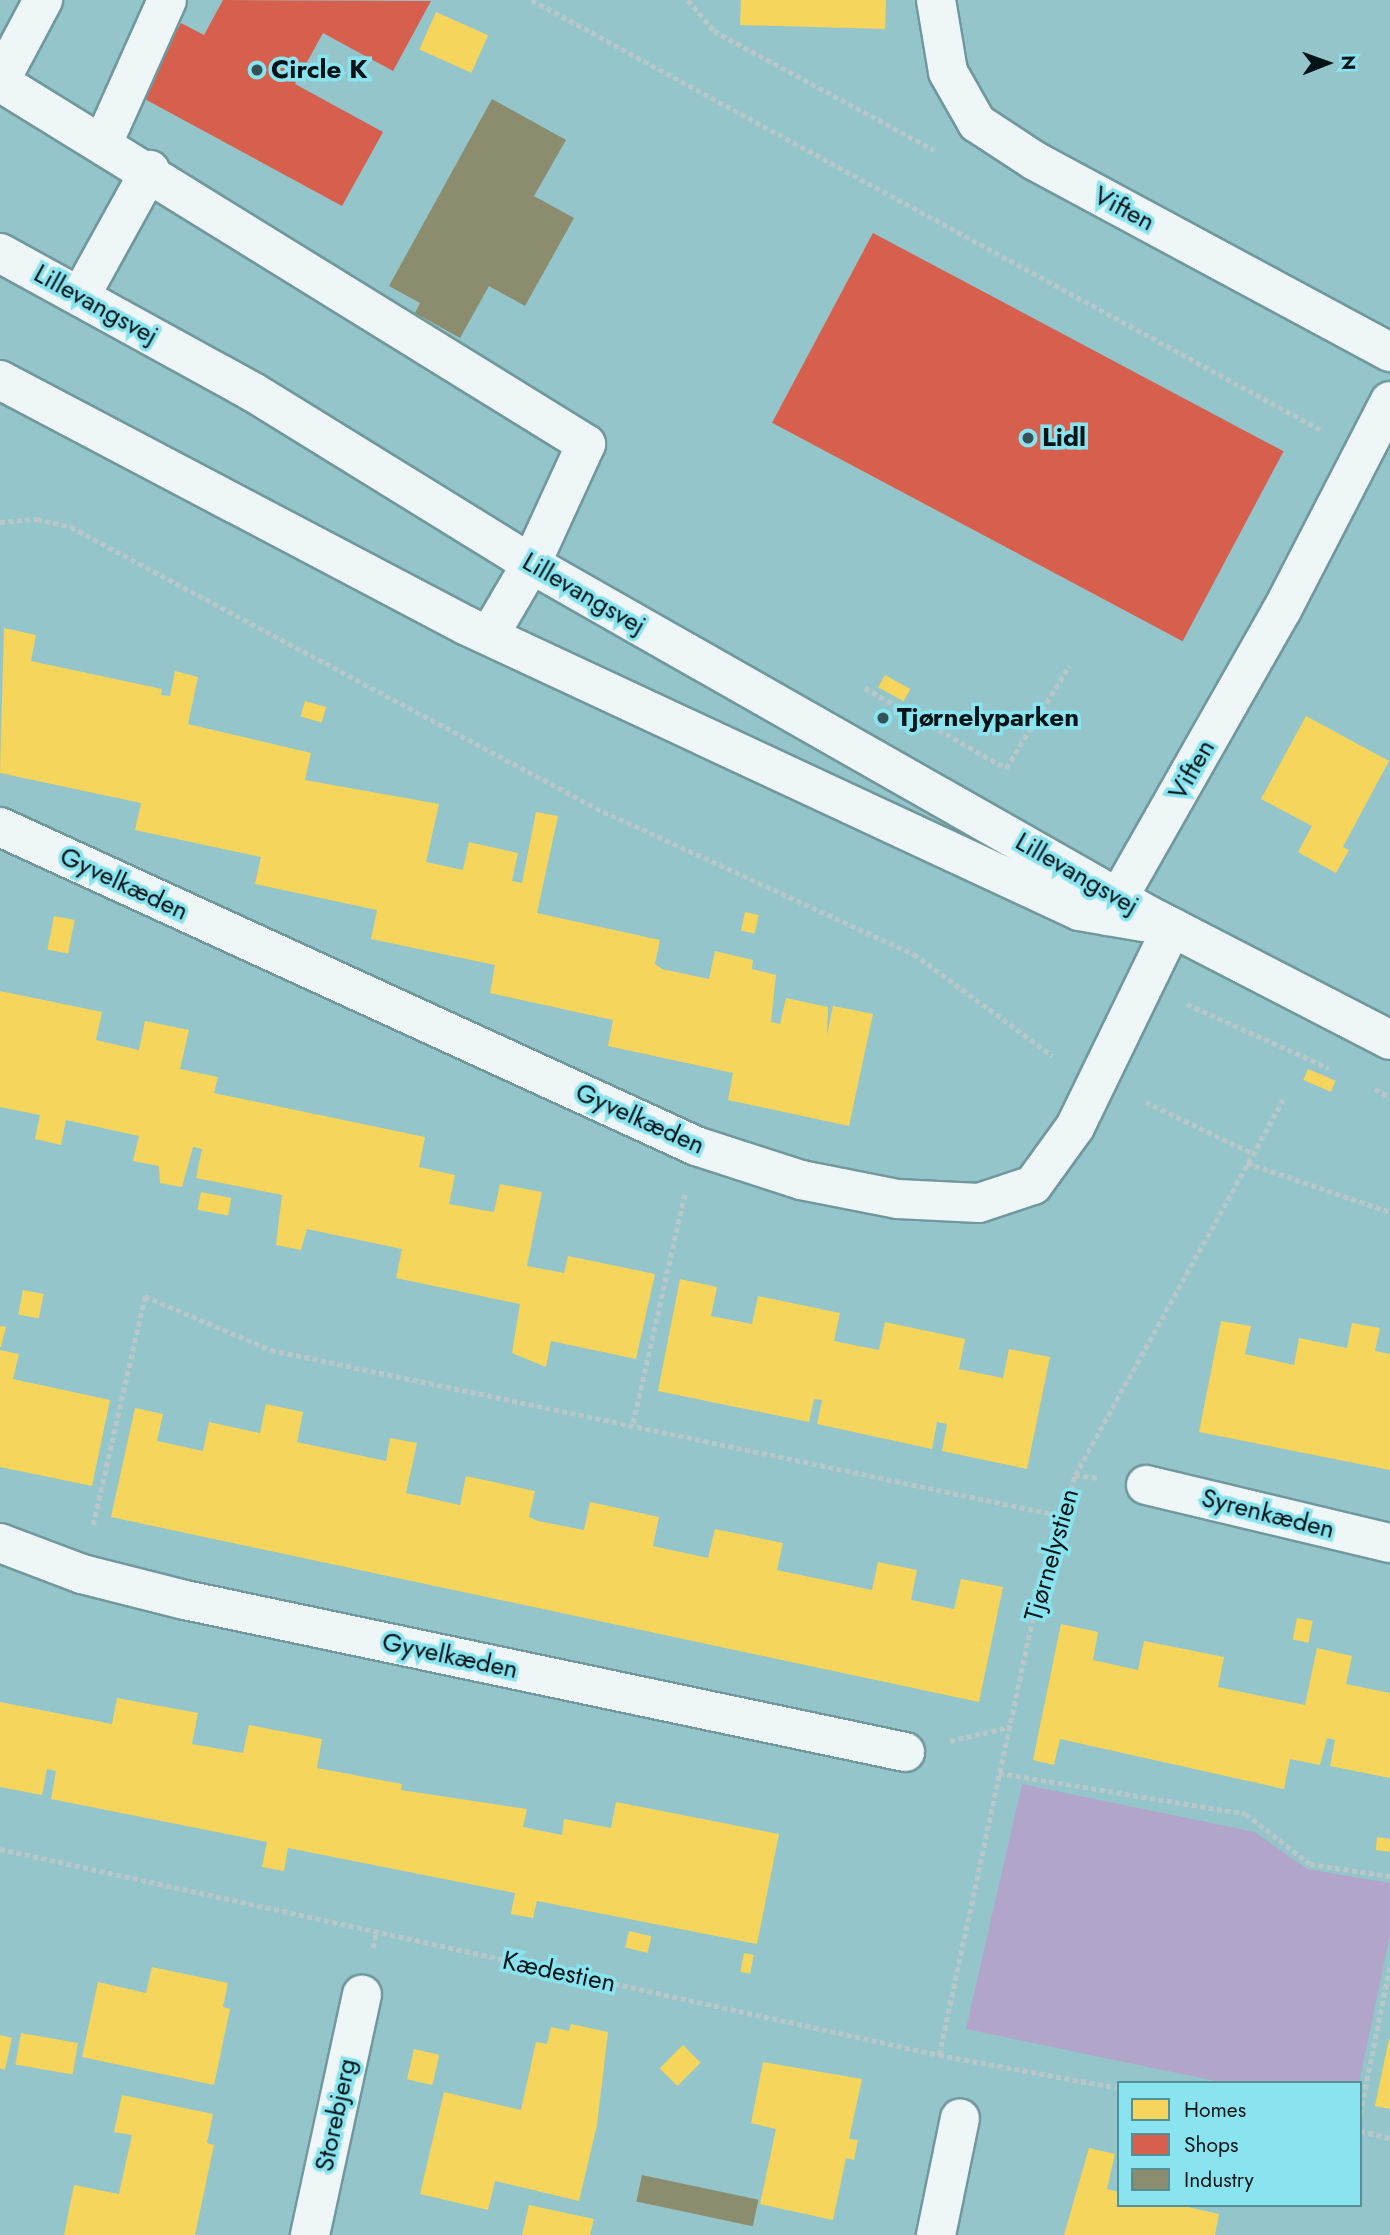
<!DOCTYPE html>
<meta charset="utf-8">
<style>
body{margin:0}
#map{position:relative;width:1390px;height:2235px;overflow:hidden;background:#94c5cb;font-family:Jost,sans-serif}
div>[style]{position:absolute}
.green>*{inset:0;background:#b1a6ca}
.homes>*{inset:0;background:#f6d55c;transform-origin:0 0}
.shops>*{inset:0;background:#d6604d;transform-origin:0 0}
.industry>*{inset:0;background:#8c8c6e;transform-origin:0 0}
.path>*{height:4.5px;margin-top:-2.25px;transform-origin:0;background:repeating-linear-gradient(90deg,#b9c7c8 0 5px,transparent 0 8.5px)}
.roads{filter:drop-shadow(2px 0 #70989d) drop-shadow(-2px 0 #70989d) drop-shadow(0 2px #70989d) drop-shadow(0 -2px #70989d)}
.minor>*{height:38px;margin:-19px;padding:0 19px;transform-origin:19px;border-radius:19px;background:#eff6f7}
.dots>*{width:19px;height:19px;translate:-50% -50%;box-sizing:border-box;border:4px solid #8ae4ef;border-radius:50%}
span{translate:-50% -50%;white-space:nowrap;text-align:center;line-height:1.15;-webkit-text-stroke:7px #8ae4ef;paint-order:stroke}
.poi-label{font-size:26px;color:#001316;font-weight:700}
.left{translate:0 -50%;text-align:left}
.street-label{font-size:26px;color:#001316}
.legend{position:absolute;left:1117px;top:2081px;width:245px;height:126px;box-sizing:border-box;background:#8ae4ef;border:2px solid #539098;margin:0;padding:9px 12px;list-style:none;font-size:21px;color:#001316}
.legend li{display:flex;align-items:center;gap:14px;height:35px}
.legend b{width:35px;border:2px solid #539098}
.north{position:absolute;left:1292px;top:28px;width:70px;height:70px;-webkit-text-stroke:5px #8ae4ef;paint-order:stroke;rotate:89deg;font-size:19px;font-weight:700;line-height:28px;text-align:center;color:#001316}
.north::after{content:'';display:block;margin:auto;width:24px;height:32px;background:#001316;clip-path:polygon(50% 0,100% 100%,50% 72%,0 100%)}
</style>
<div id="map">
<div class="green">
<div style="clip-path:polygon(1022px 1784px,1255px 1832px,1307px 1869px,1390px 1883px,1390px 1935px,1359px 2083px,1225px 2083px,966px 2029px)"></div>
</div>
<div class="homes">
<div style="clip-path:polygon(741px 0,886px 0,885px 29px,740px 25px)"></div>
<div style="left:436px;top:12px;width:57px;height:41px;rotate:24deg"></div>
<div style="clip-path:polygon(4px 628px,36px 635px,31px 661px,162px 689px,161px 695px,170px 696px,175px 671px,198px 677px,188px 724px,311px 753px,305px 780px,439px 804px,426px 862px,463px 870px,469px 842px,518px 853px,512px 881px,522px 883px,536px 812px,558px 816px,537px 913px,660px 940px,655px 964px,662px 969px,709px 979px,715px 951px,753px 960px,752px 969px,776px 975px,771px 1022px,780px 1024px,786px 998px,828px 1007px,827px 1035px,833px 1006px,873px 1014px,849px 1126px,728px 1100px,733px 1073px,608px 1046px,613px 1020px,490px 993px,495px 965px,371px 939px,377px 910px,255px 884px,261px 857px,135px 830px,141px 803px,0 773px)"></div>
<div style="left:885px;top:675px;width:29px;height:14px;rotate:29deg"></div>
<div style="left:305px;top:701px;width:22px;height:16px;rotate:16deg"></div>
<div style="clip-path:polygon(1306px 716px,1389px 761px,1343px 847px,1349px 850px,1336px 873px,1298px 852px,1312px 826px,1261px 799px)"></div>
<div style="left:745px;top:912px;width:14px;height:19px;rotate:12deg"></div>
<div style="left:54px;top:916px;width:21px;height:34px;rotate:11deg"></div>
<div style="clip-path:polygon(0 991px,102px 1012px,96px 1040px,139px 1050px,145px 1021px,189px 1030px,180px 1069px,218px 1077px,214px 1093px,425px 1137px,419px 1167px,455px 1175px,449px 1204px,494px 1212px,500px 1184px,542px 1192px,527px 1266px,564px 1273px,568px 1256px,655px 1274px,636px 1359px,551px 1341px,546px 1367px,512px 1353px,520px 1304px,396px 1278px,402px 1249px,307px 1229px,301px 1250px,276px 1245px,282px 1195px,196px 1178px,202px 1149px,193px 1147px,182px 1187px,160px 1183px,159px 1166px,133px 1161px,139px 1136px,66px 1120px,61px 1145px,35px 1139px,40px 1115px,0 1107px)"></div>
<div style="left:1308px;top:1069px;width:30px;height:12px;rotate:23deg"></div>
<div style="left:201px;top:1192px;width:31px;height:18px;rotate:11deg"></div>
<div style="clip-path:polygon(680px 1279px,717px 1287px,711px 1316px,752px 1324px,758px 1296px,840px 1313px,834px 1341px,879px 1350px,885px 1322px,965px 1339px,959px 1369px,1003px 1378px,1009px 1349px,1050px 1357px,1027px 1469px,942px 1451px,947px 1424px,937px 1422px,932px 1449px,817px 1424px,822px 1400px,814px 1399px,809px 1422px,658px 1391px)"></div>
<div style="left:23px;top:1290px;width:21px;height:25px;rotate:11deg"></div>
<div style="clip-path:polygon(1221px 1321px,1251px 1326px,1245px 1354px,1294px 1365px,1299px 1338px,1347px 1348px,1352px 1323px,1380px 1328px,1375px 1351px,1390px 1354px,1390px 1470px,1199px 1432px)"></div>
<div style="clip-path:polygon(0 1326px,6px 1327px,1px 1347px,0 1347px)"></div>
<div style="clip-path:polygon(0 1350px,19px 1354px,13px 1379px,110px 1400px,92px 1486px,0 1467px)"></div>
<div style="clip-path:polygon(266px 1404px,303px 1412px,297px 1442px,386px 1461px,390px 1438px,417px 1443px,406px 1493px,460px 1505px,466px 1476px,535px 1491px,529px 1517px,538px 1521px,584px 1530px,590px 1502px,659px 1517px,653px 1546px,708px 1558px,715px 1529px,783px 1543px,777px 1570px,872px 1590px,878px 1562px,917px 1570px,911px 1600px,954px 1609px,961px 1579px,1003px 1587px,979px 1702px,111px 1517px,135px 1408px,163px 1414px,157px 1441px,203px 1451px,209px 1422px,260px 1433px)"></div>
<div style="left:1297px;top:1618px;width:16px;height:22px;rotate:11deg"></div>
<div style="clip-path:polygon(1061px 1624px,1098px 1632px,1093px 1660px,1138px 1670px,1144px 1641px,1224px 1657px,1218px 1687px,1305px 1705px,1317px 1648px,1352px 1656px,1346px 1684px,1390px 1693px,1390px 1778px,1330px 1766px,1335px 1740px,1327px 1738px,1320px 1765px,1290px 1759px,1284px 1789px,1060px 1739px,1054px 1765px,1033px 1760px)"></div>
<div style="clip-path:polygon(117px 1698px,198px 1713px,192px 1744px,243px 1753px,249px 1725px,322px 1739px,317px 1768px,402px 1784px,401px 1790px,527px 1809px,523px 1827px,562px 1835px,564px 1819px,611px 1828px,616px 1802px,779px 1834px,757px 1944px,537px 1901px,533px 1918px,511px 1914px,515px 1893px,288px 1848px,284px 1871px,262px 1867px,267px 1842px,51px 1799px,56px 1771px,47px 1769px,42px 1795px,0 1787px,0 1702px,112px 1724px)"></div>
<div style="clip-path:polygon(1377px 1837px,1390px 1839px,1390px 1852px,1376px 1850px)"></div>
<div style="left:629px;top:1931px;width:23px;height:17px;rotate:13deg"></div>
<div style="left:744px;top:1953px;width:10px;height:19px;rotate:11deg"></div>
<div style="clip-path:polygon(152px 1967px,228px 1983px,223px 2007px,230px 2009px,214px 2085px,82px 2057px,98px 1982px,146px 1993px)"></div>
<div style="clip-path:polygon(571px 2024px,608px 2032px,597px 2125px,579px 2201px,495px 2181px,488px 2210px,420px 2194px,444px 2092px,521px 2110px,536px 2042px,547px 2044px,551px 2027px,569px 2031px)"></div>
<div style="left:21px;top:2033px;width:58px;height:32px;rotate:10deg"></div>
<div style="clip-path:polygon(0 2035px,12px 2038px,5px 2070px,0 2068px)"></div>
<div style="clip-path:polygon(1389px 2039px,1390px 2039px,1390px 2109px,1375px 2106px)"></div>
<div style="left:683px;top:2045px;width:25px;height:33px;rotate:45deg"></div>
<div style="left:414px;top:2049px;width:26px;height:31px;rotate:13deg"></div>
<div style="clip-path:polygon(763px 2062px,862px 2079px,849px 2139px,858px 2140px,854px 2160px,846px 2158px,833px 2220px,760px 2204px,776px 2129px,751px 2123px)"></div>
<div style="clip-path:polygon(122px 2095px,213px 2114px,207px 2143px,214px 2145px,195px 2235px,64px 2235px,74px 2185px,119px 2194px,132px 2135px,114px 2132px)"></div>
<div style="clip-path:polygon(1089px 2148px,1115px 2154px,1107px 2189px,1119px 2192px,1119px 2205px,1179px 2205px,1219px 2214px,1215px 2235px,1064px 2235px)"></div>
<div style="clip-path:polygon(529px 2205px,594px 2219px,590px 2235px,522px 2235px)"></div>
</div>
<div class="shops">
<div style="clip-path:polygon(223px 0,431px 1px,393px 71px,323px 33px,295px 84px,383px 132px,342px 206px,141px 97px,181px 23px,204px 35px)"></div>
<div style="left:873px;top:233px;width:465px;height:215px;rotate:28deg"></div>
</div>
<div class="industry">
<div style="clip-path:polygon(492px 99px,566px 140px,534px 196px,574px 218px,525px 306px,489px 286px,460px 338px,415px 313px,420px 303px,389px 286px)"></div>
<div style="left:642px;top:2175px;width:119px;height:27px;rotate:12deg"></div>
</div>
<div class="path">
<div style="left:532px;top:0;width:899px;rotate:28.59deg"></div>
<div style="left:688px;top:0;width:40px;rotate:50deg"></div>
<div style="left:714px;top:31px;width:250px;rotate:28.4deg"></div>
<div style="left:0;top:522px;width:37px;rotate:-5deg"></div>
<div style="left:37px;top:519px;width:35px;rotate:13deg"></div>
<div style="left:71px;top:527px;width:595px;rotate:28.16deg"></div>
<div style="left:596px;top:808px;width:350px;rotate:24.7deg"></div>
<div style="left:914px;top:954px;width:172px;rotate:36.3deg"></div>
<div style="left:865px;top:688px;width:162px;rotate:29.6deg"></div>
<div style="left:1006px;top:768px;width:120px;rotate:-58.3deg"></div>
<div style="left:1187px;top:1004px;width:156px;rotate:24.3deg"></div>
<div style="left:1375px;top:1089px;width:17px;rotate:28deg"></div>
<div style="left:1146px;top:1102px;width:118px;rotate:25.7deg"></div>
<div style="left:1247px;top:1163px;width:151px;rotate:18.9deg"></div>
<div style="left:633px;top:1423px;width:237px;rotate:-77.3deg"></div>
<div style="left:1075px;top:1475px;width:25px;rotate:7deg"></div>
<div style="left:93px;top:1525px;width:235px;rotate:-77.2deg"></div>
<div style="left:145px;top:1296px;width:137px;rotate:23.2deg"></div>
<div style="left:271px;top:1350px;width:808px;rotate:11.85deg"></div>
<div style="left:950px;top:1741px;width:61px;rotate:-13.3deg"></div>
<div style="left:999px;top:1773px;width:250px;rotate:9.4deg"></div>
<div style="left:1246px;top:1814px;width:81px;rotate:38deg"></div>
<div style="left:1310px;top:1864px;width:81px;rotate:8.5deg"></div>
<div style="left:0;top:1849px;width:961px;rotate:12.37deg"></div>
<div style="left:939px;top:2055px;width:183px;rotate:10.4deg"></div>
<div style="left:373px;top:1948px;width:16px;rotate:-79deg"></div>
<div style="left:939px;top:2055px;width:461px;rotate:-77.9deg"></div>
<div style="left:1036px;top:1604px;width:135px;rotate:-73.2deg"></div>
<div style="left:1075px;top:1475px;width:429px;rotate:-61deg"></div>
<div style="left:1360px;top:2114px;width:152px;rotate:-78.6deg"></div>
<div style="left:1360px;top:2131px;width:31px;rotate:13deg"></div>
</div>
<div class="roads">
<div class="minor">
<div style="left:936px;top:0;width:73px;rotate:80.5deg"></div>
<div style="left:948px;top:72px;width:59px;rotate:60.4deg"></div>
<div style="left:977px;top:123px;width:69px;rotate:33.2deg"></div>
<div style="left:1035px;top:161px;width:403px;rotate:28.3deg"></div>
<div style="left:0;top:81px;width:92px;rotate:-62deg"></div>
<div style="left:0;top:82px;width:689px;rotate:31.71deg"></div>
<div style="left:586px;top:444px;width:132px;rotate:114.6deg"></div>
<div style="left:531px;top:564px;width:83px;rotate:120.3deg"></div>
<div style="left:104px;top:141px;width:154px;rotate:-65.9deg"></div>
<div style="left:0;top:253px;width:289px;rotate:28.8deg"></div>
<div style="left:253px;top:392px;width:327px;rotate:31.7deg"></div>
<div style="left:531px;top:564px;width:710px;rotate:29.63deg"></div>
<div style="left:1148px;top:915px;width:272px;rotate:27.3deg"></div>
<div style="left:81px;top:295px;width:143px;rotate:-61.1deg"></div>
<div style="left:0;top:380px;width:526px;rotate:27.78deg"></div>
<div style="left:465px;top:625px;width:677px;rotate:24.98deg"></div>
<div style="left:1079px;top:911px;width:65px;rotate:9.8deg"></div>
<div style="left:0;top:827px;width:766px;rotate:24.62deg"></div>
<div style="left:696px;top:1146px;width:110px;rotate:17.9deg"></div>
<div style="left:801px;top:1180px;width:99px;rotate:11.1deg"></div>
<div style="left:898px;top:1199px;width:81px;rotate:2.8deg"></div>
<div style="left:979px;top:1203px;width:57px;rotate:-18.4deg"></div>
<div style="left:1033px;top:1185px;width:72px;rotate:-54.1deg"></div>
<div style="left:1075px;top:1127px;width:222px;rotate:-64.1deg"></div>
<div style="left:1108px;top:916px;width:352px;rotate:-60.4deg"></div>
<div style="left:1282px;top:610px;width:235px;rotate:-62.7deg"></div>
<div style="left:1146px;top:1485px;width:251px;rotate:13.4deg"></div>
<div style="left:0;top:1543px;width:88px;rotate:20.7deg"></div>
<div style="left:82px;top:1574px;width:106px;rotate:14.2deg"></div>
<div style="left:185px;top:1600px;width:736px;rotate:11.92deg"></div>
<div style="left:310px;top:2235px;width:246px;rotate:-77.8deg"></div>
<div style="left:936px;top:2235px;width:119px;rotate:-78.4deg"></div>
</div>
</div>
<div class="dots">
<div style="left:257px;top:70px;background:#345155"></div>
<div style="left:1028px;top:438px;background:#345155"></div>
<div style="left:883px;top:718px;background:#345155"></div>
</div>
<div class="poi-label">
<span class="left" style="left:271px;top:70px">Circle K</span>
<span class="left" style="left:1042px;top:438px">Lidl</span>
<span class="left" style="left:897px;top:718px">Tjørnelyparken</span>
</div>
<div class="street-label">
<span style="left:1124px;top:209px;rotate:28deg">Viften</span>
<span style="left:96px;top:305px;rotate:29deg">Lillevangsvej</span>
<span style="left:584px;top:594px;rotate:30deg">Lillevangsvej</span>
<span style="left:1192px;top:770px;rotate:-60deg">Viften</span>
<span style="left:1077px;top:874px;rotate:30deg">Lillevangsvej</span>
<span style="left:124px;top:884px;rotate:25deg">Gyvelkæden</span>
<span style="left:640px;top:1119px;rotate:24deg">Gyvelkæden</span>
<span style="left:1268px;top:1514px;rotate:14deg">Syrenkæden</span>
<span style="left:1052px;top:1555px;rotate:-74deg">Tjørnelystien</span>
<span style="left:450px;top:1656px;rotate:12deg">Gyvelkæden</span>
<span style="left:559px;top:1972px;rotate:12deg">Kædestien</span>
<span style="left:336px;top:2115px;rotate:-78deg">Storebjerg</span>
</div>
<ul class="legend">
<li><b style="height:19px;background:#f6d55c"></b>Homes</li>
<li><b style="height:19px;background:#d6604d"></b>Shops</li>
<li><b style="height:19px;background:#8c8c6e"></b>Industry</li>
</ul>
<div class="north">N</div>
</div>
